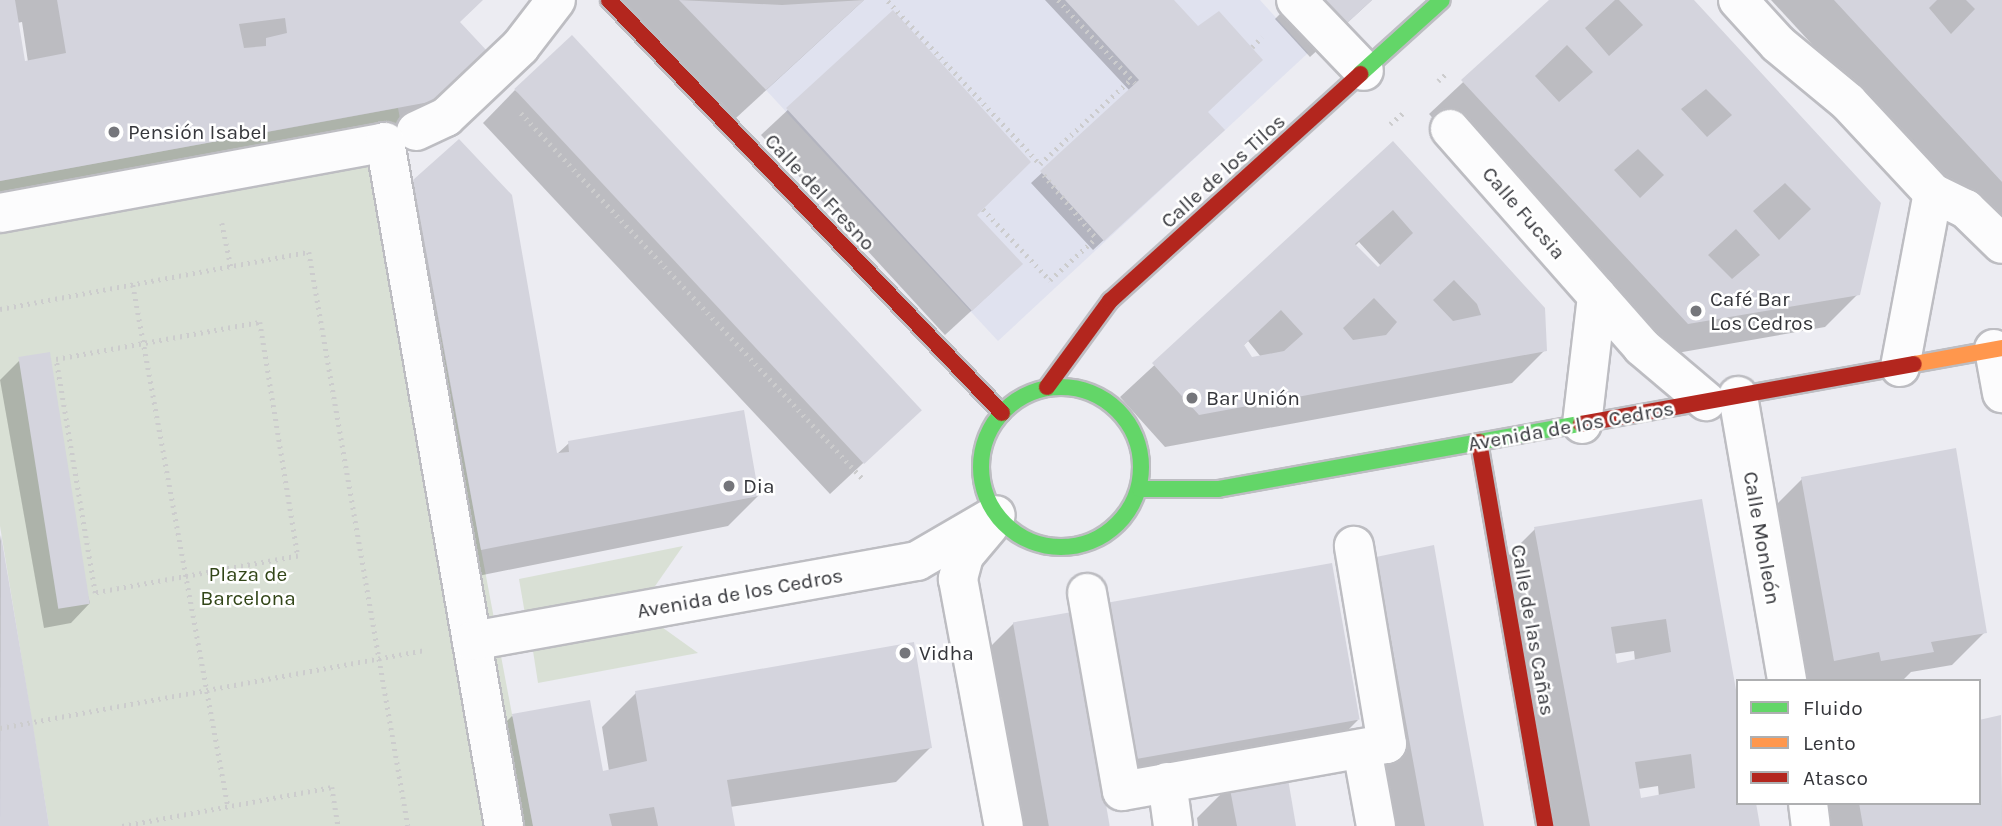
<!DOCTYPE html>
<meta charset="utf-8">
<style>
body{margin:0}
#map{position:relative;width:2002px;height:826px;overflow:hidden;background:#ececf2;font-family:Karla,sans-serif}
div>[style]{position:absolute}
.built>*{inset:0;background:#e0e2ef}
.green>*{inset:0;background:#d9e0d5}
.shadow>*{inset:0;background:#0003}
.building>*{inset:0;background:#d4d4dd;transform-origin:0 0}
.path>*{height:4.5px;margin-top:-2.25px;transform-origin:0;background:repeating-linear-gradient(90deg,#cccccd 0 2px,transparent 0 7px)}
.roads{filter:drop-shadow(2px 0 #bdbdc2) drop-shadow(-2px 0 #bdbdc2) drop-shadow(0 2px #bdbdc2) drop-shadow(0 -2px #bdbdc2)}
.street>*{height:38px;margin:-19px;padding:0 19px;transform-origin:19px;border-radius:19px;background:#fcfcfd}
.fast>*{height:16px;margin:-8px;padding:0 8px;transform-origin:8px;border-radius:8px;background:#63d668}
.fast>.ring{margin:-8px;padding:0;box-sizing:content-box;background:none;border:16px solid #63d668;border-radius:50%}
.slow>*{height:16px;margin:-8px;padding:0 8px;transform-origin:8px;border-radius:8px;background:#ff974d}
.jam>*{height:16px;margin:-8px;padding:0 8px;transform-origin:8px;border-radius:8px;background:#b3261e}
.dots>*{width:19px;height:19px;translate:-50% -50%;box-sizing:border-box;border:4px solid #fff;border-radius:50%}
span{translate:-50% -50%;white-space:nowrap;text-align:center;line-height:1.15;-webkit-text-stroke:5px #fff;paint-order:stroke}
.poi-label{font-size:21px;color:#35363b}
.left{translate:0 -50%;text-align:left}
.street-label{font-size:21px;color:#35363b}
.park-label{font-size:21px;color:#324618}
.legend{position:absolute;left:1736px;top:679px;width:245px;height:126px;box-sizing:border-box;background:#fff;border:2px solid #aeafb1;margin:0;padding:9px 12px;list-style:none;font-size:21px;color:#35363b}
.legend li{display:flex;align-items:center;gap:14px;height:35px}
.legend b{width:35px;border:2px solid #aeafb1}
</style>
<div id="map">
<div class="built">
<div style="clip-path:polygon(864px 0,1260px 0,1308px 53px,998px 341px,766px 90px)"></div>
</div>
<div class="green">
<div style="clip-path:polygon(398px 108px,533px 826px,49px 826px,0 526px,0 181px)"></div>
<div style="clip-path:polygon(683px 546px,653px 589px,525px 614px,519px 579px)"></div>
<div style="clip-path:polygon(659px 625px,698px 653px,538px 683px,533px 651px)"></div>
</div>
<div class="shadow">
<div style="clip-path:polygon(evenodd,0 0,482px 0,458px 23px,452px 86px,399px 135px,0 209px,0 0,22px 22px,28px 62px,24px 63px,17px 23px,22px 22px)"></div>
<div style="clip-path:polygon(621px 0,864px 0,736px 118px)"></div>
<div style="clip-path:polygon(1045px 0,1173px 0,1212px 140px,1093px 250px,1031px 183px,1130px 91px)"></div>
<div style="clip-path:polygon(1372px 0,1310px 57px,1275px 19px,1288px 6px)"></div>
<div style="clip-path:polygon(1551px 0,1692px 0,1879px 203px,1858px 294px,1825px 327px,1654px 357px,1429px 114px)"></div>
<div style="clip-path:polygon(1771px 0,2002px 0,2002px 250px)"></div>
<div style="clip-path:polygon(893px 12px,975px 215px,994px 290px,945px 335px,761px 135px)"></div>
<div style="clip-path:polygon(515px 90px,920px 410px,830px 494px,483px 123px)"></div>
<div style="clip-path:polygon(evenodd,1393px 144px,1545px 350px,1512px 383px,1165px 447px,1120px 397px,1393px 144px,1359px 242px,1381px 266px,1378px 269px,1355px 246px,1359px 242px,1393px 144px,1248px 341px,1261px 357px,1251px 359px,1243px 346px,1248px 341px)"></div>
<div style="clip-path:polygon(414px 181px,556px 455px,569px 443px,758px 496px,728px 526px,448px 582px,380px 215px)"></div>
<div style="clip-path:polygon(20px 360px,90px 603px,71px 623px,44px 628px,0 380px)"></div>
<div style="clip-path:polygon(1802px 479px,1985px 632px,1952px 665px,1911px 672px,1902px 681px,1799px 681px,1769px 512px)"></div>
<div style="clip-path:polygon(evenodd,1701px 501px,1738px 803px,1758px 826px,1551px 826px,1502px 562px,1535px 529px,1701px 501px,1634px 651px,1635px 661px,1616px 665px,1614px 654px,1634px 651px,1701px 501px,1658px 786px,1659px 797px,1640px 800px,1638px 789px,1658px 786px)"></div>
<div style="clip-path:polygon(0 535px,47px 826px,0 826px)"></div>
<div style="clip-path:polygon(1377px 558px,1482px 826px,1386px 826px,1344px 591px)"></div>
<div style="clip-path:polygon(1014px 623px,1109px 826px,1012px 826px,981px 656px)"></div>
<div style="clip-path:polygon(1082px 624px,1358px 720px,1339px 739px,1113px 781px)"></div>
<div style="clip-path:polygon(636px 693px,930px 748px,896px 782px,730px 807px,734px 826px,492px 826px,478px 750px,512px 716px,602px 773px,609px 771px,602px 727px)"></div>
<div style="clip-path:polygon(2000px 717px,2002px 826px,1824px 826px,1820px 803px,1979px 803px)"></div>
<div style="clip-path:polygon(1230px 785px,1295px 826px,1198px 826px,1197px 818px)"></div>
</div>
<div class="building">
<div style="clip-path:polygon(evenodd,0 0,15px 0,25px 61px,66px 53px,57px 0,483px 0,460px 22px,488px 52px,435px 101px,0 181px,0 0,285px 18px,287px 33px,266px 38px,266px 46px,244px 48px,239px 24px,285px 18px)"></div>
<div style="clip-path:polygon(679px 0,782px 5px,864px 0,766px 90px)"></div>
<div style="clip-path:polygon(1065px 0,1174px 0,1198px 26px,1219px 11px,1263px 60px,1208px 112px,1225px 130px,1104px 241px,1040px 171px,1139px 80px)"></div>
<div style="clip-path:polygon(1320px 0,1372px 0,1344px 26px)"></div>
<div style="clip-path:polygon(evenodd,1549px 0,1615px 0,1585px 28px,1609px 56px,1643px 25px,1619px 0,1694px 0,1881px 203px,1860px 295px,1688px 324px,1461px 80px,1549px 0,1567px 45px,1593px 72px,1559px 102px,1535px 76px,1567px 45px,1549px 0,1706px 89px,1732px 115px,1707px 137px,1681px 109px,1706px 89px,1549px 0,1638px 149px,1664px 175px,1640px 198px,1614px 170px,1638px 149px,1549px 0,1785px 183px,1811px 209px,1779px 240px,1753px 211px,1785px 183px,1549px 0,1736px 229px,1760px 255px,1732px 279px,1708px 255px,1736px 229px)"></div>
<div style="clip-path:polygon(1834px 0,1937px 0,1929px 8px,1951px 34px,1975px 9px,1966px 0,2002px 0,2002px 182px)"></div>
<div style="clip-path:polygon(893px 10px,1031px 162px,977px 215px,1023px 264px,972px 311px,786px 108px)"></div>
<div style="left:572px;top:35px;width:513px;height:79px;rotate:47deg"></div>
<div style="clip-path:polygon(459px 139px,512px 195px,557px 453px,569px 452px,568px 441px,744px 410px,759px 496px,481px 550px,413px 180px)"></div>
<div style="clip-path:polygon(evenodd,1393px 141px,1545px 308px,1547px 351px,1199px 415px,1152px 363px,1393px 141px,1393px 210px,1413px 233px,1378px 267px,1355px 244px,1393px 210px,1393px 141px,1454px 280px,1477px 304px,1481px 315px,1453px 321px,1433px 300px,1454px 280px,1393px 141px,1374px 298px,1397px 322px,1386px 335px,1353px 340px,1343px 328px,1374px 298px,1393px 141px,1281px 310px,1303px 334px,1284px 351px,1252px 357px,1244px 345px,1281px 310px)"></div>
<div style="left:50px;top:352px;width:255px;height:32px;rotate:81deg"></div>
<div style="clip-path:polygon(1956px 448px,1987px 633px,1931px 642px,1934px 652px,1881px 661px,1879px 652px,1834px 661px,1801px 477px)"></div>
<div style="clip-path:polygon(evenodd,1702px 499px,1738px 701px,1738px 803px,1756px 803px,1760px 826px,1590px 826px,1534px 527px,1702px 499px,1666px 619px,1671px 652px,1617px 663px,1611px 627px,1666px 619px,1702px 499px,1691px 754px,1695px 788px,1641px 798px,1635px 762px,1691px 754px)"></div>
<div style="clip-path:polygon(1px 535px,32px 719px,49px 826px,0 826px)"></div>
<div style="clip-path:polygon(1434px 545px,1462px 706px,1484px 826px,1425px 826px,1405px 717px,1376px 557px)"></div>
<div style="left:1332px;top:563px;width:159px;height:234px;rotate:80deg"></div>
<div style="left:1072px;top:612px;width:217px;height:60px;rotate:80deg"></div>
<div style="clip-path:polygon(914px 642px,932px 748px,727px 780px,735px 826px,658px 826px,654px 807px,609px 814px,612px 826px,533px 826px,512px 714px,590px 700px,603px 771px,647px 761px,635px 691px)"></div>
<div style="clip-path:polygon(2001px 715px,2002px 826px,1863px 826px,1859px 803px,1979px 803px,1979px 720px)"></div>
<div style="clip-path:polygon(1287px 773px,1296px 826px,1237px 826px,1229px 784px)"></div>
</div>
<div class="path">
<div style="left:1058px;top:0;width:113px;rotate:47.1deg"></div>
<div style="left:888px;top:1px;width:223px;rotate:47deg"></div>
<div style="left:1040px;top:164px;width:125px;rotate:-43deg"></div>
<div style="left:1252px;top:47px;width:14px;rotate:-45deg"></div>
<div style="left:1438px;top:81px;width:13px;rotate:-42deg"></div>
<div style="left:521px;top:113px;width:502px;rotate:46.94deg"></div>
<div style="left:1390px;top:124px;width:17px;rotate:-40deg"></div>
<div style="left:1044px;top:175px;width:83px;rotate:50.4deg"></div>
<div style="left:983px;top:209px;width:98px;rotate:46.7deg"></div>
<div style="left:1050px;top:280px;width:62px;rotate:-42.4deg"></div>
<div style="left:222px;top:223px;width:45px;rotate:78.4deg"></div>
<div style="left:133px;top:285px;width:530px;rotate:79.67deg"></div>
<div style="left:0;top:309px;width:314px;rotate:-10.5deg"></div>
<div style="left:309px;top:252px;width:582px;rotate:80.21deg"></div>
<div style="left:260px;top:322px;width:237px;rotate:80.8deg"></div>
<div style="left:298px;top:556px;width:206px;rotate:169.7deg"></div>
<div style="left:95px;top:593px;width:237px;rotate:-99.5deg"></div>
<div style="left:56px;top:359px;width:207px;rotate:-10.3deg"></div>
<div style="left:0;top:728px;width:430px;rotate:-10.4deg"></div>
<div style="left:122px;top:826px;width:214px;rotate:-10.5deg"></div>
<div style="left:332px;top:787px;width:39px;rotate:81deg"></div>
</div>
<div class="roads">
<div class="street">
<div style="left:1296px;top:0;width:98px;rotate:46.2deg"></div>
<div style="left:1738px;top:0;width:59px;rotate:47.7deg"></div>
<div style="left:1778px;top:44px;width:91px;rotate:39.6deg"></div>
<div style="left:1848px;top:102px;width:125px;rotate:47deg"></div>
<div style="left:1933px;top:193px;width:37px;rotate:26deg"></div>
<div style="left:1966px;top:209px;width:50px;rotate:44.2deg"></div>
<div style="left:1450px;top:129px;width:290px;rotate:48.6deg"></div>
<div style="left:1642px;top:347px;width:84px;rotate:40.2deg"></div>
<div style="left:416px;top:131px;width:33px;rotate:-25deg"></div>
<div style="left:446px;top:117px;width:102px;rotate:-43.4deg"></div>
<div style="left:520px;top:47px;width:59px;rotate:-52.5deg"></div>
<div style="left:0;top:213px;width:391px;rotate:-10.4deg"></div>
<div style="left:385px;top:142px;width:694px;rotate:80.13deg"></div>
<div style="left:1994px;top:349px;width:45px;rotate:79.7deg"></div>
<div style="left:1900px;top:367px;width:177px;rotate:-79.3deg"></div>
<div style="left:1738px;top:396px;width:289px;rotate:80.2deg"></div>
<div style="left:1582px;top:424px;width:129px;rotate:-83.3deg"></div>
<div style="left:989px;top:526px;width:39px;rotate:130deg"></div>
<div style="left:964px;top:556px;width:24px;rotate:105deg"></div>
<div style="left:958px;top:579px;width:251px;rotate:79.5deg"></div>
<div style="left:1087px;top:593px;width:201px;rotate:80deg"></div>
<div style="left:1122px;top:791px;width:269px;rotate:-10.1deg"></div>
<div style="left:1387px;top:744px;width:201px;rotate:-99.5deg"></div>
<div style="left:472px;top:641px;width:452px;rotate:-10.2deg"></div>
<div style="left:917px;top:561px;width:91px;rotate:-30.2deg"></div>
<div style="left:1362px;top:749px;width:78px;rotate:79.7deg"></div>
<div style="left:1167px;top:782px;width:44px;rotate:82.2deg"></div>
<div style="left:1808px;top:803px;width:23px;rotate:83deg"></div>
</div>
<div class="fast">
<div style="left:1360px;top:74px;width:110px;rotate:-42.1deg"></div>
<div class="ring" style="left:981px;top:387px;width:144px;height:144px"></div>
<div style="left:1140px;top:489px;width:78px"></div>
<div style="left:1218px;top:489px;width:369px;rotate:-10.2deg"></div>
</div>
<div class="slow">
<div style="left:1914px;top:364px;width:89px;rotate:-10.3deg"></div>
</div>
<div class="jam">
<div style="left:609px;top:0;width:570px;rotate:46.42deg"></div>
<div style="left:1047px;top:387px;width:107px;rotate:-53.8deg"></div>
<div style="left:1110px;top:301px;width:338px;rotate:-42.2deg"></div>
<div style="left:1581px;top:424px;width:338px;rotate:-10.2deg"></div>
<div style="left:1479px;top:442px;width:390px;rotate:80.2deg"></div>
</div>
</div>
<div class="dots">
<div style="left:114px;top:132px;background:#75767b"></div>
<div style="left:1696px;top:311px;background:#75767b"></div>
<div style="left:1192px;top:398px;background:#75767b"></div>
<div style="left:729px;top:486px;background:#75767b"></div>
<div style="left:905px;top:653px;background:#75767b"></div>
</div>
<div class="poi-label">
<span class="left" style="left:128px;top:132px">Pensión Isabel</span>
<span class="left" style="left:1710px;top:311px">Café Bar<br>Los Cedros</span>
<span class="left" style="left:1206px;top:398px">Bar Unión</span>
<span class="left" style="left:743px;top:486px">Dia</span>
<span class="left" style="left:919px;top:653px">Vidha</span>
</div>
<div class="street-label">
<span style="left:1223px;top:171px;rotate:-42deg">Calle de los Tilos</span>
<span style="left:820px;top:192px;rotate:47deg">Calle del Fresno</span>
<span style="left:1524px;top:213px;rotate:49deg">Calle Fucsia</span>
<span style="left:1571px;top:426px;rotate:-10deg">Avenida de los Cedros</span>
<span style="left:1762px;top:538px;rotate:80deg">Calle Monleón</span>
<span style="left:740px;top:593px;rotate:-10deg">Avenida de los Cedros</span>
<span style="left:1533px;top:630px;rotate:80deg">Calle de las Cañas</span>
</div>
<div class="park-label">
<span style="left:248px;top:586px">Plaza de<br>Barcelona</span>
</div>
<ul class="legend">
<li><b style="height:9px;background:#63d668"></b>Fluido</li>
<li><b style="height:9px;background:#ff974d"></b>Lento</li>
<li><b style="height:9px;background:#b3261e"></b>Atasco</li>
</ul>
</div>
